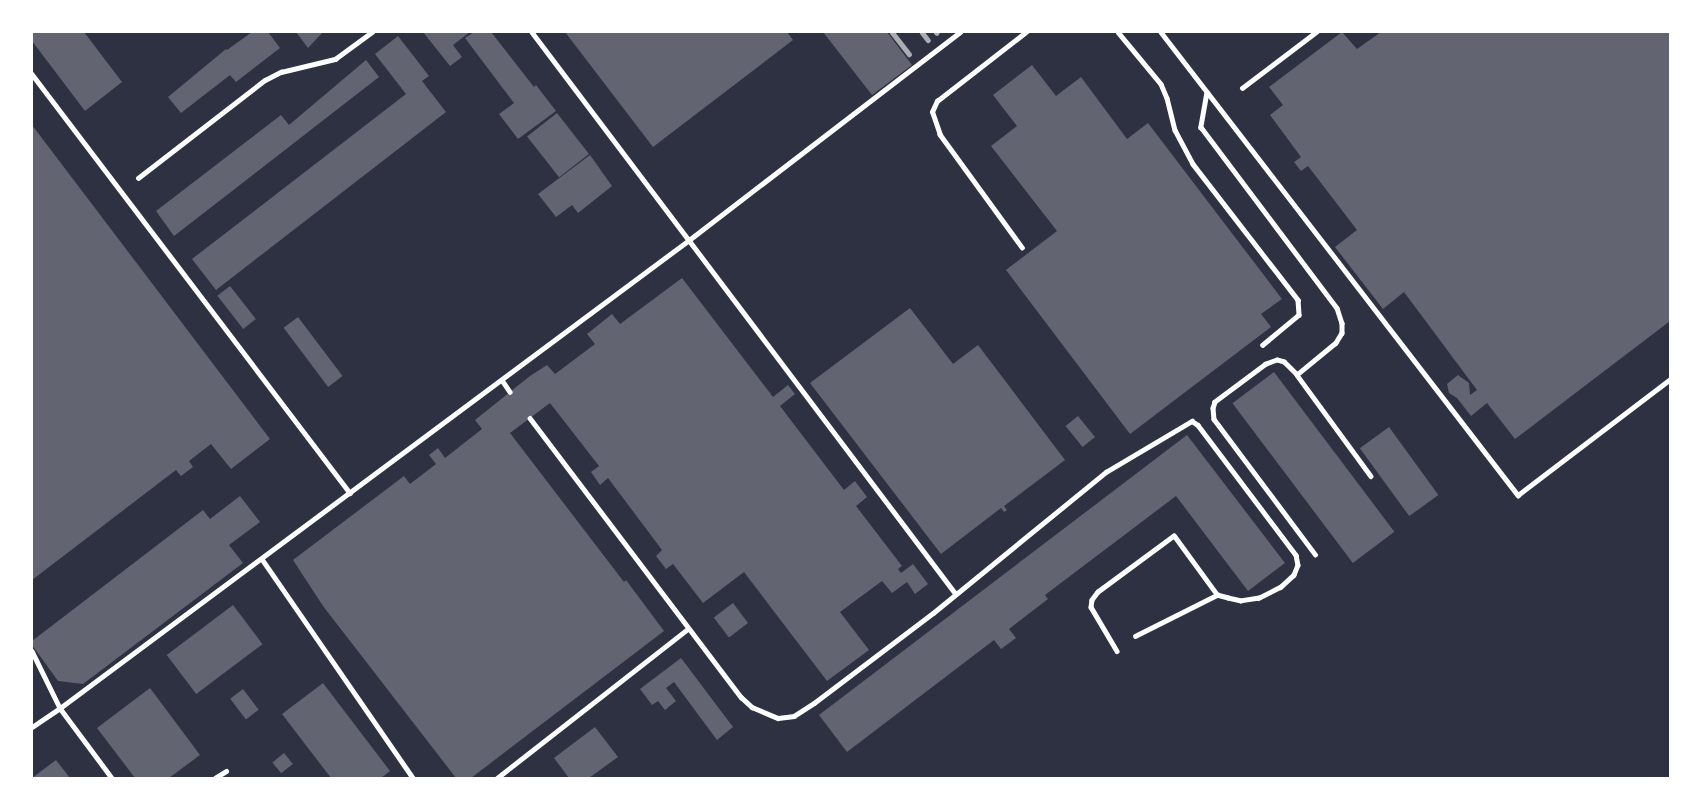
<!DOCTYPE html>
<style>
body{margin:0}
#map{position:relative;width:1702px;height:810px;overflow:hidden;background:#2d3142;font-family:Ubuntu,sans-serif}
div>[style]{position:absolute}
.building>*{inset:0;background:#626471;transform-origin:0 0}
.service>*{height:4.5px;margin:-2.25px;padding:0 2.25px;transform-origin:2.25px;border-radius:2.25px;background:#fff}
.rail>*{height:4.5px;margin:-2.25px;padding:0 2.25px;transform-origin:2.25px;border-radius:2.25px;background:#abadb3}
span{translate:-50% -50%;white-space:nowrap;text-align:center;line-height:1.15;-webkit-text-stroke:4.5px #fff;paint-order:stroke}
.frame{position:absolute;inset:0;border:33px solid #fff;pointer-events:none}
</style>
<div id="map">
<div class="building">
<div style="clip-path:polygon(32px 32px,84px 32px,122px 82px,85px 111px,32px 41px)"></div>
<div style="clip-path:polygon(252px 32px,268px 32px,280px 48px,236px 82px,230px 75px,181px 113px,168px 97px,226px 49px,227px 50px)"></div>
<div style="clip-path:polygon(296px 32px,323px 32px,308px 48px)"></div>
<div style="clip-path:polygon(423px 32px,470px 32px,453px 45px,462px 57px,450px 66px)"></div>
<div style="clip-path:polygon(474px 32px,491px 32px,534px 87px,536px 85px,556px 111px,518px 139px,499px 114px,514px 103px,465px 38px)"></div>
<div style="clip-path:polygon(565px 32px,787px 32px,793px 40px,653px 147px)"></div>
<div style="clip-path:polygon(823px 32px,887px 32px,912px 65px,872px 95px)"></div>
<div style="clip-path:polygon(1342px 32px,1357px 49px,1381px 32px,1670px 32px,1670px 321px,1515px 439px,1487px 403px,1471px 416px,1457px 398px,1449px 393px,1447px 384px,1458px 375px,1469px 383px,1470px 395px,1477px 390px,1404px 292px,1383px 309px,1335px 247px,1357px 230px,1308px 166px,1301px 171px,1294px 162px,1301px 157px,1270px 115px,1283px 105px,1269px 87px)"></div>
<div style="clip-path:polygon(398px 36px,429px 76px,422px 81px,446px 112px,216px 290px,192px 259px,406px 94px,375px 54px)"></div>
<div style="clip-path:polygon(366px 60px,379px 77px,174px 236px,156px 211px,281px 115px,289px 125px)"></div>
<div style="clip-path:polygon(1032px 65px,1056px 96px,1081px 77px,1127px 139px,1148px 123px,1282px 299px,1261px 314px,1271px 327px,1130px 434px,1006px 270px,1057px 231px,991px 146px,1017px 126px,993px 95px)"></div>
<div style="left:557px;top:113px;width:52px;height:38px;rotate:52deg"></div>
<div style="clip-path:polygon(32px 125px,270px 439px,231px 469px,211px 444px,189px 461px,193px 467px,181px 476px,176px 470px,32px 580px)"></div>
<div style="clip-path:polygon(590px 155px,612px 186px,578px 213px,572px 205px,556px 217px,538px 194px)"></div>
<div style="clip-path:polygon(682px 278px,773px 397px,788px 385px,795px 394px,780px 406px,844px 490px,855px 481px,867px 497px,856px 506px,902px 566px,898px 569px,901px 573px,913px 564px,928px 584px,915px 594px,907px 582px,892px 593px,882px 581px,840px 612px,869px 650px,827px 681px,744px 572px,703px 603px,673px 564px,666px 569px,656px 556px,662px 550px,608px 478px,600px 485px,591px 472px,599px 466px,550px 403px,510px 433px,624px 582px,626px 580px,664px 631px,471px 778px,456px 778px,323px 606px,293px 560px,404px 476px,410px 484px,436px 464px,429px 455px,438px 448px,445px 458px,482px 429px,475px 420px,530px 376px,547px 365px,555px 374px,595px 344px,587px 334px,612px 314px,620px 324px)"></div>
<div style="left:230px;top:286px;width:42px;height:16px;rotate:52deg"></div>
<div style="clip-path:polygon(910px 308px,953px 364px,978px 345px,1065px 460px,1004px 506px,1007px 510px,1004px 512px,1001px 508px,941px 554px,810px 383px)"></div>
<div style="left:298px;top:317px;width:74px;height:18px;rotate:53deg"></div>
<div style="left:1274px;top:372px;width:200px;height:52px;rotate:53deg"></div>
<div style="left:1078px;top:416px;width:27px;height:16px;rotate:51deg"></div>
<div style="left:1389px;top:427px;width:84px;height:36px;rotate:54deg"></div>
<div style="clip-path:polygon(1187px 435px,1285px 563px,1248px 591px,1176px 496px,1045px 595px,1048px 599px,1009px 629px,1016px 638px,1001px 649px,994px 640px,847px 752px,819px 715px)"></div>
<div style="clip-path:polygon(240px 496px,260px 522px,229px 545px,243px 563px,83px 684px,58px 681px,32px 645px,32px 641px,203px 510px,210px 519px)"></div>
<div style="left:733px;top:603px;width:25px;height:24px;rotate:53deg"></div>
<div style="left:233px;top:605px;width:49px;height:83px;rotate:53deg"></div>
<div style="clip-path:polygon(681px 658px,733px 727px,717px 740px,674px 682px,666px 688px,676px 701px,665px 710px,658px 701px,652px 705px,640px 689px)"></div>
<div style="clip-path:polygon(323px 683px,390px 771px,381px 778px,331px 778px,282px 714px)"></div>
<div style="clip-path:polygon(150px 688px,200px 755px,169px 778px,135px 778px,97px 728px)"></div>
<div style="left:243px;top:689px;width:26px;height:16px;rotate:53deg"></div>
<div style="clip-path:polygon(595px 727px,618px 757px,589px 778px,569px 778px,554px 758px)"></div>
<div style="left:284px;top:753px;width:14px;height:15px;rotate:51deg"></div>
<div style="clip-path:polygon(56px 760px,70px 778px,32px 778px)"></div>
</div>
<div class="service">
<div style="left:532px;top:32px;width:703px;rotate:52.98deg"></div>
<div style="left:1118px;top:32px;width:67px;rotate:50.4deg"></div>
<div style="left:1161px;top:84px;width:15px;rotate:67deg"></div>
<div style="left:1167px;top:98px;width:33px;rotate:76deg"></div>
<div style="left:1175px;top:130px;width:38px;rotate:62deg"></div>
<div style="left:1193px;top:164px;width:172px;rotate:52.3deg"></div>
<div style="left:1298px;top:300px;width:15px;rotate:86deg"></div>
<div style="left:1299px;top:315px;width:47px;rotate:140.2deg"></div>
<div style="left:1161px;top:32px;width:585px;rotate:52.37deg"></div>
<div style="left:1518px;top:495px;width:191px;rotate:-37.3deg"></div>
<div style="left:32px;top:74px;width:526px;rotate:52.8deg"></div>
<div style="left:1242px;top:88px;width:93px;rotate:-37.1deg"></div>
<div style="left:1207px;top:92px;width:36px;rotate:100deg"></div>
<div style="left:1201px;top:127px;width:226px;rotate:53.1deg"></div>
<div style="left:1337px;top:308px;width:16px;rotate:72deg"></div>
<div style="left:1342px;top:323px;width:10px;rotate:90deg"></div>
<div style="left:1342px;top:333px;width:12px;rotate:121deg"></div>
<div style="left:1336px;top:343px;width:50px;rotate:140.6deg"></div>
<div style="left:1297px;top:375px;width:125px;rotate:53.8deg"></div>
<div style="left:138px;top:178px;width:160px;rotate:-37.7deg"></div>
<div style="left:265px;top:80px;width:18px;rotate:-27deg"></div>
<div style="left:281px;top:72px;width:56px;rotate:-13.5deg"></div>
<div style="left:335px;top:59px;width:46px;rotate:-36.1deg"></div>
<div style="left:1022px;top:248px;width:140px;rotate:-126deg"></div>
<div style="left:940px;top:135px;width:24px;rotate:-109deg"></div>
<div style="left:932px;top:112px;width:12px;rotate:-66deg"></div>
<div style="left:937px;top:101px;width:113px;rotate:-37.8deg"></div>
<div style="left:1297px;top:375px;width:18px;rotate:-135deg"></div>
<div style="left:1284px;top:362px;width:7px;rotate:-164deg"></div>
<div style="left:1277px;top:360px;width:12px;rotate:160deg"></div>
<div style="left:1266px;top:364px;width:64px;rotate:143.3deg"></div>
<div style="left:1215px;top:402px;width:6px;rotate:108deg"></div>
<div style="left:1213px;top:408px;width:11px;rotate:85deg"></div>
<div style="left:1214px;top:419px;width:169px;rotate:53.2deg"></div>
<div style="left:502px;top:380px;width:14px;rotate:56deg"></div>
<div style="left:530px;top:418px;width:350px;rotate:52.9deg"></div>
<div style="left:741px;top:697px;width:15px;rotate:42deg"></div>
<div style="left:752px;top:707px;width:28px;rotate:23deg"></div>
<div style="left:778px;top:718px;width:16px;rotate:-7deg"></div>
<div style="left:794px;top:716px;width:24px;rotate:-33deg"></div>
<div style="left:814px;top:703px;width:149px;rotate:-37.1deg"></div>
<div style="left:933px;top:613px;width:223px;rotate:-39.2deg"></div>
<div style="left:1106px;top:472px;width:100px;rotate:-30.7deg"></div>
<div style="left:1192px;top:421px;width:7px;rotate:34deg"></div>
<div style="left:1198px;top:425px;width:163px;rotate:53deg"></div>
<div style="left:1296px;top:555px;width:10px;rotate:79deg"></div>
<div style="left:1298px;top:565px;width:11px;rotate:112deg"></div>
<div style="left:1294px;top:575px;width:18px;rotate:137deg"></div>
<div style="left:1281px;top:587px;width:25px;rotate:153deg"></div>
<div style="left:1259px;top:598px;width:18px;rotate:171deg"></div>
<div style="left:1241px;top:601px;width:13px;rotate:-167deg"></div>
<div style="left:1228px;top:598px;width:11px;rotate:-165deg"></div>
<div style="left:1217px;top:595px;width:73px;rotate:-126.1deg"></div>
<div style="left:1174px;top:536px;width:94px;rotate:143.6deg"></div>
<div style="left:1098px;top:592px;width:10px;rotate:127deg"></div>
<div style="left:1092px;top:600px;width:7px;rotate:98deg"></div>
<div style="left:1091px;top:607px;width:51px;rotate:59.4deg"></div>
<div style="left:262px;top:559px;width:266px;rotate:55.4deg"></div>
<div style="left:1135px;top:636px;width:92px;rotate:-26.6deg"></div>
<div style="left:32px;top:651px;width:64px;rotate:63.8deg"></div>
<div style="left:60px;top:708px;width:784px;rotate:-36.65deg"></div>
<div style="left:689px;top:240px;width:342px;rotate:-37.5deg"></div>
<div style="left:32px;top:727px;width:34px;rotate:-34deg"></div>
<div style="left:60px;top:708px;width:87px;rotate:53.4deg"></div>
<div style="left:215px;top:778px;width:13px;rotate:-32deg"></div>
<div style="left:497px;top:778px;width:242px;rotate:-38deg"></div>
</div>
<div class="rail">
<div style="left:892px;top:32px;width:28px;rotate:52deg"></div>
<div style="left:922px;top:32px;width:10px;rotate:53deg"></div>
<div style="left:936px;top:32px;width:1px;rotate:45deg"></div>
</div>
<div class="frame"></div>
</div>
